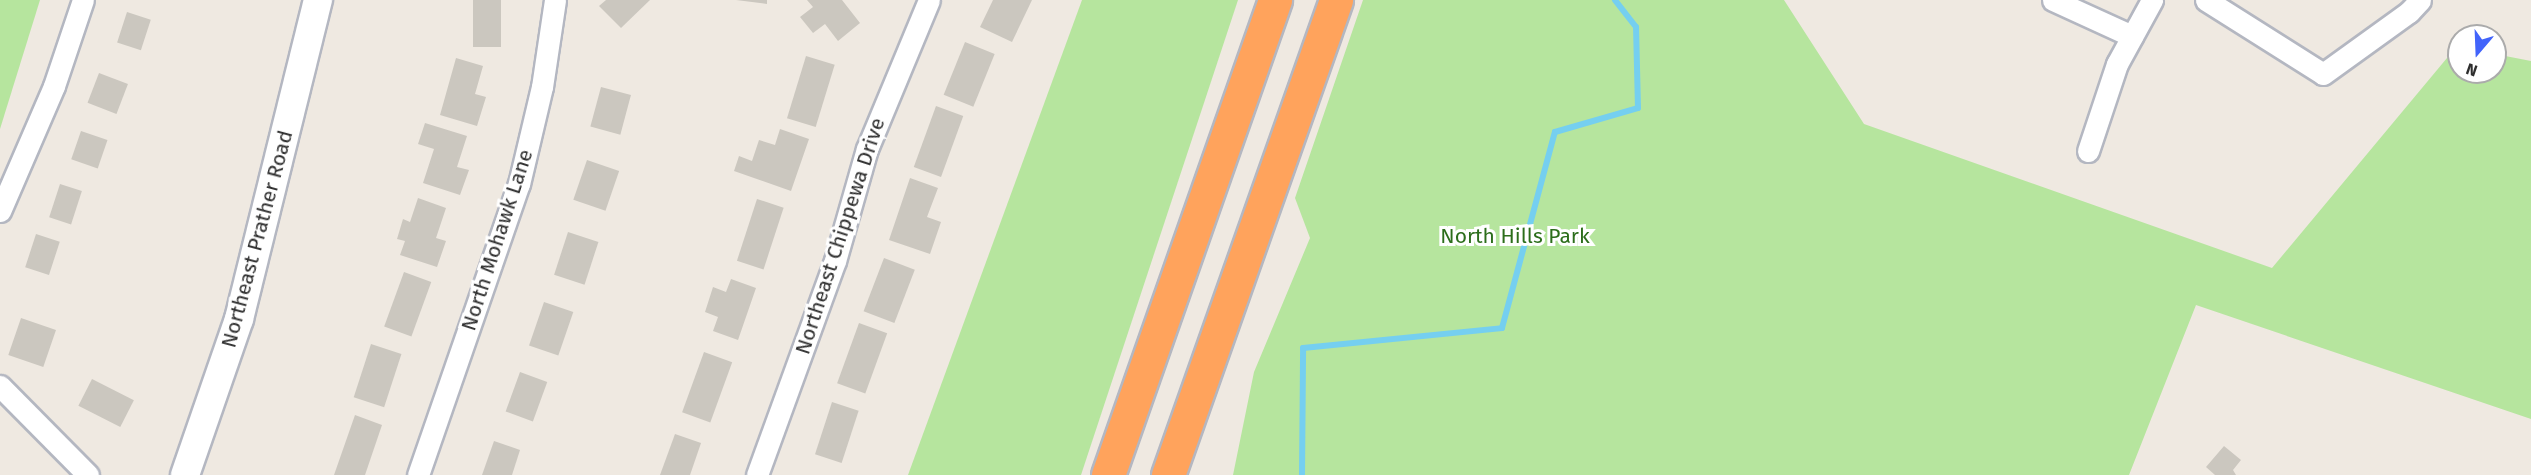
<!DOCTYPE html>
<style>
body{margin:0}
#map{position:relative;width:2531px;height:475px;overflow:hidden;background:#efe9e1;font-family:"Fira Sans",sans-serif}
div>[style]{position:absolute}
.green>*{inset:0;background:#b6e59e}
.stream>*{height:6px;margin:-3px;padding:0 3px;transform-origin:3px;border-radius:3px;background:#75cff0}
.building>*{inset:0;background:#cbc7bf;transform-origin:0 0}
.roads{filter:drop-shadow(2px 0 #b4b7c1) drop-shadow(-2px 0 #b4b7c1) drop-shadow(0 2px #b4b7c1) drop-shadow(0 -2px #b4b7c1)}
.minor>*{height:21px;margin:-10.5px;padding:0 10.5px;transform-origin:10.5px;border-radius:10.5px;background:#fff}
.secondary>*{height:28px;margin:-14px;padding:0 14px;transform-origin:14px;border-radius:14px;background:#fff}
.motorway>*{height:33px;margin:-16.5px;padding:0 16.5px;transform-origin:16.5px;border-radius:16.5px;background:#ffa35c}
span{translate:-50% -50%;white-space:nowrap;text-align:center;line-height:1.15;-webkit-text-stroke:6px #fff;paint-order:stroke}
.street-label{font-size:21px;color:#2e2e2e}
.park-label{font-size:21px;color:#2c6e1b}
.north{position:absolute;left:2447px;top:24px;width:60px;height:60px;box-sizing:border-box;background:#fff;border:2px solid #ababab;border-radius:50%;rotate:199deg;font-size:16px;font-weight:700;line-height:24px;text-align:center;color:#2e2e2e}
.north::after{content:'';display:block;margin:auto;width:21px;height:27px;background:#4264fb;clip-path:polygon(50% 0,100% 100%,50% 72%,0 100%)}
</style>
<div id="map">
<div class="green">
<div style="clip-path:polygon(0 0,40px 0,0 129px)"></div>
<div style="clip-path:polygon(1082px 0,1238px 0,1081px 475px,908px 475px)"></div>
<div style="clip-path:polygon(1363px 0,1784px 0,1864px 124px,2272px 268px,2457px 46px,2459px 72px,2495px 72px,2495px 54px,2531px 61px,2531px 419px,2196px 305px,2129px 475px,1233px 475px,1254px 372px,1310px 238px,1295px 198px)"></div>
</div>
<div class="stream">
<div style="left:1302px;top:475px;width:127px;rotate:-89.5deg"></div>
<div style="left:1303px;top:348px;width:200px;rotate:-5.7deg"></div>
<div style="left:1502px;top:328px;width:203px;rotate:-74.9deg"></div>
<div style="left:1555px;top:132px;width:86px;rotate:-16.1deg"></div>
<div style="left:1638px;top:108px;width:81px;rotate:-91.4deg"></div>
<div style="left:1636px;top:27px;width:34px;rotate:-128deg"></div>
</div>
<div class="building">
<div style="left:473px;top:0;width:28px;height:47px"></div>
<div style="clip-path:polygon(606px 0,650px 0,621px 28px,599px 6px)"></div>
<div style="clip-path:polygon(736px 0,767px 0,767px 4px)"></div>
<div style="clip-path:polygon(807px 0,842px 0,860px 23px,838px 41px,825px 24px,813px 33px,800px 17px,813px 7px)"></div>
<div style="clip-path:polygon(993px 0,1032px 0,1012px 42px,980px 27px)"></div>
<div style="left:127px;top:12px;width:25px;height:32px;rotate:18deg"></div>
<div style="left:965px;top:42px;width:32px;height:57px;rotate:22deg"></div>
<div style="left:806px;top:56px;width:30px;height:65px;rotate:17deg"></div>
<div style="clip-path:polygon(456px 58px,483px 66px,475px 94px,486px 97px,477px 126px,440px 115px)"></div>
<div style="left:99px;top:73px;width:31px;height:32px;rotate:21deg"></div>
<div style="left:601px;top:87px;width:31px;height:41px;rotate:15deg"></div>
<div style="left:936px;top:106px;width:29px;height:65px;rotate:20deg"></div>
<div style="clip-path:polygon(425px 123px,467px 136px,457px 167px,469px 170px,460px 195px,423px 183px,434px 149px,418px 144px)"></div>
<div style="clip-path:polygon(780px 129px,809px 139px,791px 191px,734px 171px,739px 156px,752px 161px,759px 140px,775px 145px)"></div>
<div style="left:81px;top:131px;width:28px;height:30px;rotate:19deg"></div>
<div style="left:587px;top:160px;width:34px;height:42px;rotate:19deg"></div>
<div style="clip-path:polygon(910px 178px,938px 188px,927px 217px,941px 222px,930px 254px,889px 240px)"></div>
<div style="left:60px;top:184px;width:23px;height:35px;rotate:18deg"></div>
<div style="clip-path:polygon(418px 198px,446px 208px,436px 238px,446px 241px,437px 267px,400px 255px,405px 241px,397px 239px,403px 219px,410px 222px)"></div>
<div style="left:757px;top:199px;width:28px;height:65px;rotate:18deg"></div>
<div style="left:568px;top:232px;width:32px;height:45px;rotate:18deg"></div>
<div style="left:36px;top:234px;width:25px;height:35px;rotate:18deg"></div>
<div style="left:884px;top:258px;width:33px;height:57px;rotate:21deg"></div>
<div style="left:404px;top:272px;width:29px;height:58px;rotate:20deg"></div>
<div style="clip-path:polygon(731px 279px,756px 288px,738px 340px,713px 331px,718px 317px,705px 312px,713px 287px,726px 292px)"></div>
<div style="left:544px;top:302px;width:31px;height:46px;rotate:19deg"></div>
<div style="left:21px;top:318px;width:37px;height:39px;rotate:19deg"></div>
<div style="left:859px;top:323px;width:30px;height:64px;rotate:20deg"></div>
<div style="left:371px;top:344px;width:32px;height:56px;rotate:18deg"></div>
<div style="left:704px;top:352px;width:30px;height:64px;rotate:20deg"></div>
<div style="left:520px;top:372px;width:29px;height:42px;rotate:20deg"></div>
<div style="left:92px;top:379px;width:47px;height:30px;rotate:27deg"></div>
<div style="left:832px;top:402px;width:28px;height:55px;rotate:18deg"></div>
<div style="clip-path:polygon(355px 415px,382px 425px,365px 475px,334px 475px)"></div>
<div style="clip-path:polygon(675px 434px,701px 443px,690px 475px,660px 475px)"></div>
<div style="clip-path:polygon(494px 441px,520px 450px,512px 475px,482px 475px)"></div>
<div style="clip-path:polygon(2224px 446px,2241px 460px,2233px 470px,2236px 475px,2215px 475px,2206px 467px)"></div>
</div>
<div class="roads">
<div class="minor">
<div style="left:2053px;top:0;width:87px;rotate:24.5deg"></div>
<div style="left:2206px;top:0;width:138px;rotate:32.3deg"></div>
<div style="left:2323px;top:74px;width:106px;rotate:-35.8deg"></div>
<div style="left:2409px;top:12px;width:16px;rotate:-47deg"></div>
<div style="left:2088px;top:151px;width:92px;rotate:-71.6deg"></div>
<div style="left:2117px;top:64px;width:73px;rotate:-61.3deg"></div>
<div style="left:0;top:211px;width:136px;rotate:-66.6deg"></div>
<div style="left:54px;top:86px;width:91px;rotate:-71.4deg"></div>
<div style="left:0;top:386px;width:125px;rotate:45.3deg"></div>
<div style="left:418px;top:475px;width:308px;rotate:-70.9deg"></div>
<div style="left:519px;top:184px;width:100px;rotate:-76.7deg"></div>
<div style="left:542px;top:87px;width:88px;rotate:-81.5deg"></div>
<div style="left:757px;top:475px;width:228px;rotate:-70deg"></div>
<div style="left:835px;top:261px;width:116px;rotate:-74.1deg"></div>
<div style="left:867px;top:149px;width:161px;rotate:-67.4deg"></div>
</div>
<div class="secondary">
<div style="left:185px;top:475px;width:165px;rotate:-70.9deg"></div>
<div style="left:239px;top:319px;width:329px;rotate:-76.1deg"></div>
</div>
<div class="motorway">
<div style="left:1108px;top:475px;width:504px;rotate:-70.63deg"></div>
<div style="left:1168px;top:475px;width:504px;rotate:-70.52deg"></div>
</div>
</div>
<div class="street-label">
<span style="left:840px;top:236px;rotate:-72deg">Northeast Chippewa Drive</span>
<span style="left:257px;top:239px;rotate:-75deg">Northeast Prather Road</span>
<span style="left:497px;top:240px;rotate:-72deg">North Mohawk Lane</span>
</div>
<div class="park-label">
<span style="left:1515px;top:236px">North Hills Park</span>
</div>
<div class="north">N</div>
</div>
